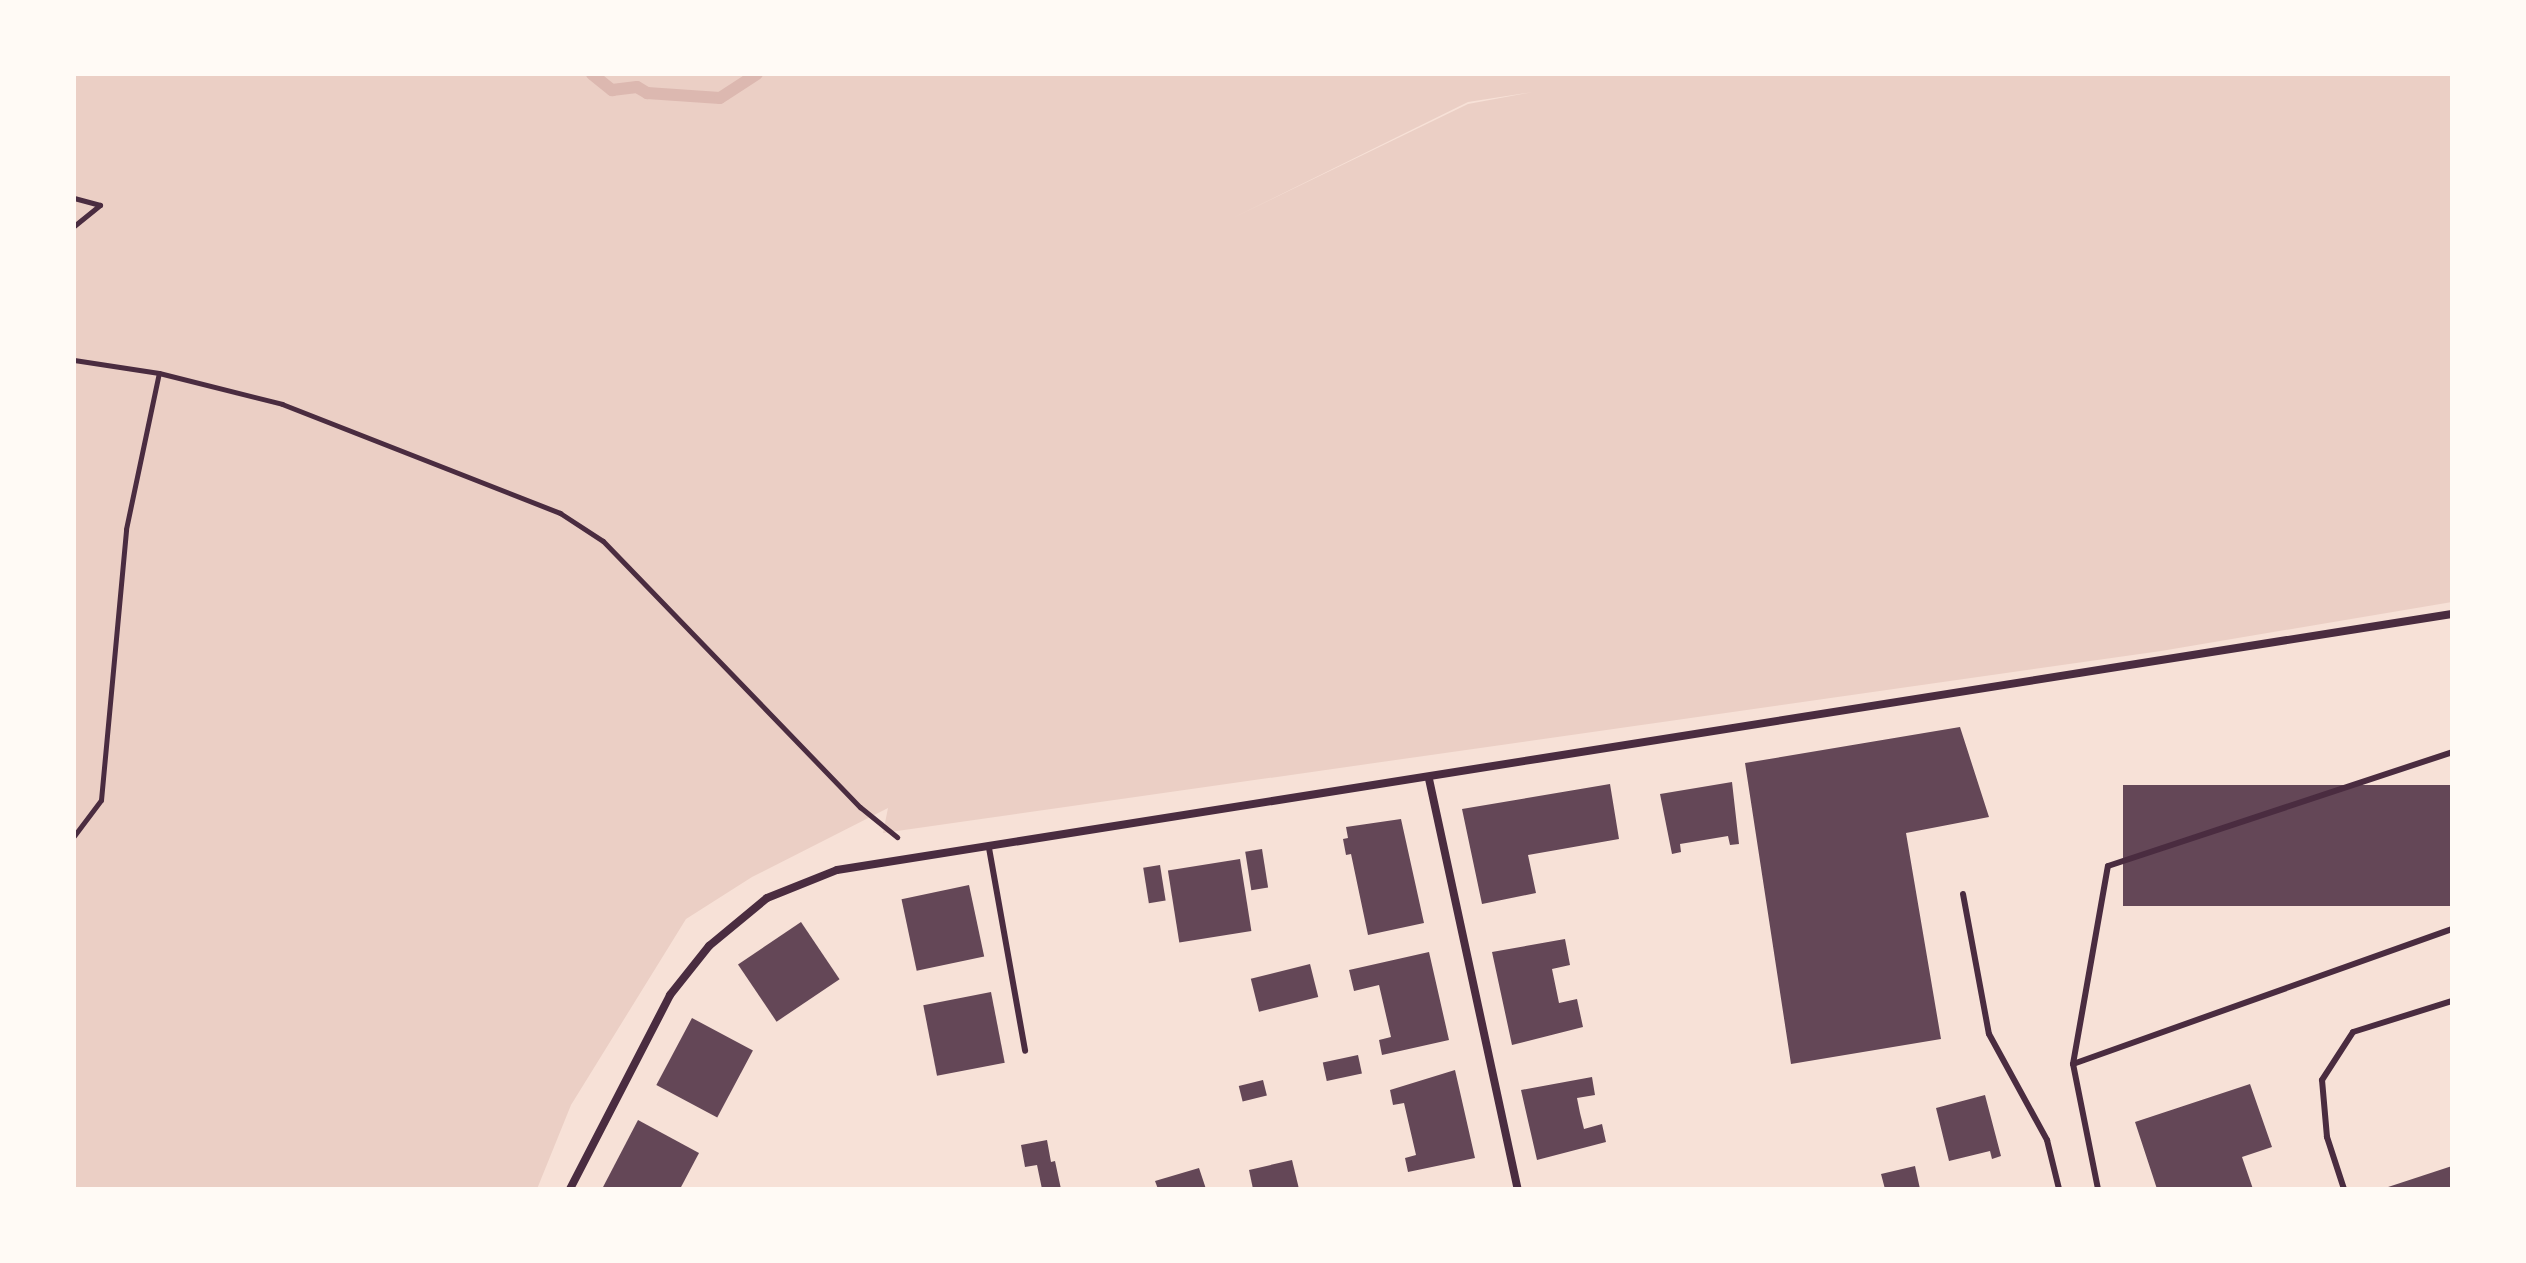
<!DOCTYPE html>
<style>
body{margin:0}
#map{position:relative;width:2526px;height:1263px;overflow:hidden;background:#f7e1d7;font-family:"Public Sans",sans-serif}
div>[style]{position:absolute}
.green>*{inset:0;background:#ebcfc5}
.stream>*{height:12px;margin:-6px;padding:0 6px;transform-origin:6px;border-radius:6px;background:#dcb8b0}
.building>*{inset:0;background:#644757;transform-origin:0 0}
.path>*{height:5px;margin:-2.5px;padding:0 2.5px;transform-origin:2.5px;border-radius:2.5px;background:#4a2c40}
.service>*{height:6px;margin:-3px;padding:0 3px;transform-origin:3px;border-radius:3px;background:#4a2c40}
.minor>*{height:8px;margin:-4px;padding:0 4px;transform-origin:4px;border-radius:4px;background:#4a2c40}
span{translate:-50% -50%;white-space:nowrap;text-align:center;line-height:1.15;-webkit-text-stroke:8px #fffaf5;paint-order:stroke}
.frame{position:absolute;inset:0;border:76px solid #fffaf5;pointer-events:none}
</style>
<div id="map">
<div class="green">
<div style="clip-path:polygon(evenodd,74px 74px,2452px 74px,2452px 602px,2161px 651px,883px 833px,888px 808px,752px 877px,686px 919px,571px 1105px,537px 1189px,74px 1189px,74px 74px,1533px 92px,1468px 104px,1231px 219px,1468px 102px,1533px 92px)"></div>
</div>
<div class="stream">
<div style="left:592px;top:74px;width:26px;rotate:39deg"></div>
<div style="left:612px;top:90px;width:25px;rotate:-7deg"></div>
<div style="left:637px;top:87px;width:12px;rotate:31deg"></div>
<div style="left:647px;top:93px;width:73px;rotate:3.9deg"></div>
<div style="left:720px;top:98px;width:44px;rotate:-33deg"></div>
</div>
<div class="building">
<div style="clip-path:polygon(1960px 727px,1989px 817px,1906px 833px,1941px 1039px,1791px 1064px,1745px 763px)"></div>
<div style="clip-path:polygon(1732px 782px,1739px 844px,1730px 845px,1728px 836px,1680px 844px,1681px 852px,1672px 854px,1660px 794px)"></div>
<div style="clip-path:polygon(1610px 784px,1619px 839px,1528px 855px,1536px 893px,1482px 904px,1462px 809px)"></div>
<div style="left:2452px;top:785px;width:121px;height:329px;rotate:90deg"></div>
<div style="clip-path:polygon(1401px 819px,1424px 923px,1368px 935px,1351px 854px,1346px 855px,1343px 839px,1348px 838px,1346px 827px)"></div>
<div style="left:1262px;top:849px;width:39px;height:17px;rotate:81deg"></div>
<div style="left:1240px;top:859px;width:73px;height:73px;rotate:81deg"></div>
<div style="left:1160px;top:865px;width:36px;height:17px;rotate:81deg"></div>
<div style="left:969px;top:885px;width:73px;height:69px;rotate:78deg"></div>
<div style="left:801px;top:922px;width:69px;height:76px;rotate:56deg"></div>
<div style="clip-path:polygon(1565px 939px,1570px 965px,1552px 969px,1559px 1003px,1577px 999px,1583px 1027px,1512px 1045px,1492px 952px)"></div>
<div style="clip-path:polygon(1429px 952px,1449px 1040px,1382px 1055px,1379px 1040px,1391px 1037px,1379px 985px,1354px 991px,1349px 970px)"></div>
<div style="left:1310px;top:964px;width:34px;height:61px;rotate:76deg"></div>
<div style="left:991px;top:992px;width:72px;height:69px;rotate:79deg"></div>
<div style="left:692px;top:1018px;width:69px;height:76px;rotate:28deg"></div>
<div style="left:1358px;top:1055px;width:19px;height:36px;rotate:78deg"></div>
<div style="clip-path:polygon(1455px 1070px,1475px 1158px,1408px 1172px,1405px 1158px,1416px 1155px,1404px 1103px,1393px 1105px,1390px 1090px)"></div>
<div style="clip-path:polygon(1592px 1077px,1595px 1095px,1577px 1098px,1580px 1113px,1584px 1129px,1602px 1124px,1606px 1142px,1537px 1160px,1521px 1090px)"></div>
<div style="left:1263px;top:1080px;width:16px;height:25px;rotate:76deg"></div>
<div style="clip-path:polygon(2250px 1084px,2272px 1147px,2242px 1157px,2253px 1189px,2157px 1189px,2135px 1122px)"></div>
<div style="clip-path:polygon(1985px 1095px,2001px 1156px,1992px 1159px,1990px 1151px,1949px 1161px,1936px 1108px)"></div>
<div style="clip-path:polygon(638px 1120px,699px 1153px,680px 1189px,602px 1189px)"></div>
<div style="clip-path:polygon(1047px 1140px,1051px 1162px,1055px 1161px,1061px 1189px,1042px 1189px,1037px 1165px,1025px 1167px,1021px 1145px)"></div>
<div style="clip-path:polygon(1292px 1160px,1299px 1189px,1253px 1189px,1249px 1170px)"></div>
<div style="clip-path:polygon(1915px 1166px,1920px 1189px,1885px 1189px,1881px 1174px)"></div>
<div style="clip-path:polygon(2452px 1166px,2452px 1189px,2385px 1189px,2385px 1188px)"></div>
<div style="clip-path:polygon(1199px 1168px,1206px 1189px,1158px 1189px,1155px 1181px)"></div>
</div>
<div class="path">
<div style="left:74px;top:198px;width:27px;rotate:15deg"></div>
<div style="left:100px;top:205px;width:33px;rotate:141deg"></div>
<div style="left:74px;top:360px;width:86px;rotate:8.7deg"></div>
<div style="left:159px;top:373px;width:127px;rotate:14.1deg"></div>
<div style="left:282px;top:404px;width:299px;rotate:21.4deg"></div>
<div style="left:560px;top:513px;width:51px;rotate:33.1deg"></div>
<div style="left:603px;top:541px;width:370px;rotate:46deg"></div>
<div style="left:860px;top:807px;width:48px;rotate:39deg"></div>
<div style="left:74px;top:836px;width:45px;rotate:-53.1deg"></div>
<div style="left:101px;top:800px;width:272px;rotate:-84.7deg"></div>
<div style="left:126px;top:529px;width:159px;rotate:-78.1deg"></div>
</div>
<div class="service">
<div style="left:989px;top:848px;width:206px;rotate:79.9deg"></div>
<div style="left:1963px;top:894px;width:142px;rotate:79.5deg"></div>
<div style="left:1989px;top:1034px;width:121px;rotate:61.3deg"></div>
<div style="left:2047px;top:1140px;width:50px;rotate:76.2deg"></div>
<div style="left:2073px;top:1064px;width:402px;rotate:-19.6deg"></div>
<div style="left:2098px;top:1189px;width:127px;rotate:-101.3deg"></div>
<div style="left:2073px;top:1064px;width:201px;rotate:-80deg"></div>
<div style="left:2108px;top:866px;width:362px;rotate:-18.3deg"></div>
<div style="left:2344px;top:1189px;width:55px;rotate:-108.1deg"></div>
<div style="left:2327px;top:1137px;width:57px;rotate:-95deg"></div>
<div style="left:2322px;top:1080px;width:57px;rotate:-57.1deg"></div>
<div style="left:2353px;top:1032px;width:104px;rotate:-17.4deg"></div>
</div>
<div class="minor">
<div style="left:1429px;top:779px;width:420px;rotate:77.8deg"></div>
<div style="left:570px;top:1189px;width:218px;rotate:-62.7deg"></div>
<div style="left:670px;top:995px;width:63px;rotate:-51.5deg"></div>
<div style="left:709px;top:946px;width:75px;rotate:-39.6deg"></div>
<div style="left:767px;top:898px;width:75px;rotate:-21.8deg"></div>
<div style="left:837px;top:870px;width:1635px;rotate:-9.01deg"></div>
</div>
<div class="frame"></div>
</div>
